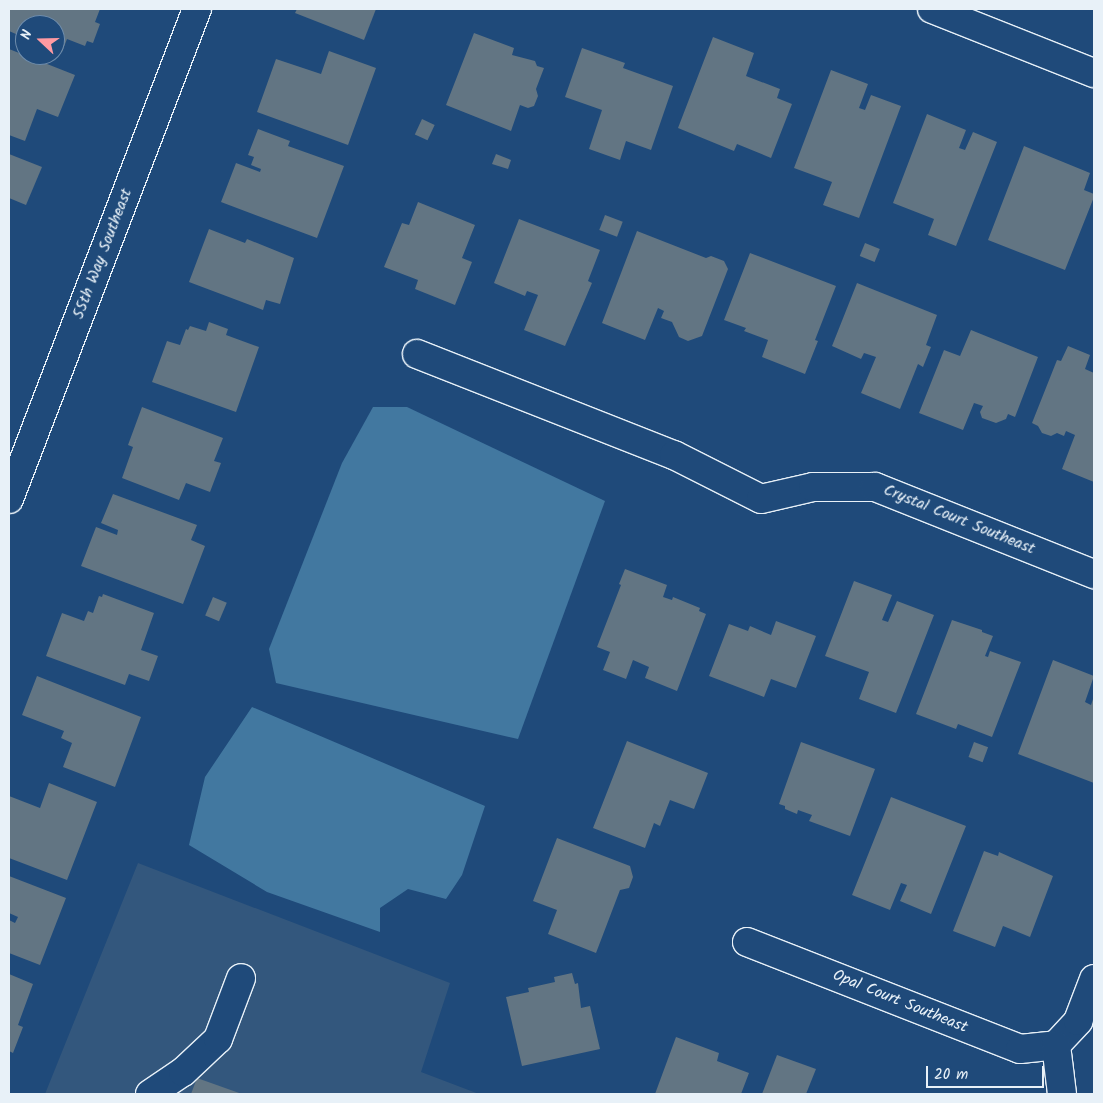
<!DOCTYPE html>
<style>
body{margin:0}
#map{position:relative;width:1103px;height:1103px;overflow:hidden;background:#1f4a7a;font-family:Kalam,sans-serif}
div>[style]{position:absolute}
.built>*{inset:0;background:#33577d}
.water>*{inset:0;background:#4278a0}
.building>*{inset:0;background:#627583;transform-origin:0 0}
.roads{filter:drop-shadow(1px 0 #e8f1f8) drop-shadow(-1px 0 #e8f1f8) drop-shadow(0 1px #e8f1f8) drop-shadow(0 -1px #e8f1f8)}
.minor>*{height:28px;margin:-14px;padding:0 14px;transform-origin:14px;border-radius:14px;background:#1f4a7a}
span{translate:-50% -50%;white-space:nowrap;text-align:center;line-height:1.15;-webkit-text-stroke:4px #1f4a7a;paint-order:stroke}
.street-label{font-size:16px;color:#e8f1f8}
.frame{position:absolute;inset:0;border:10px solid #e8f1f8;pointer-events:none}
.north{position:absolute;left:15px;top:15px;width:50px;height:50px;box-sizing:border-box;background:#1f4a7a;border:1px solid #6f8dac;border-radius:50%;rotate:291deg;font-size:14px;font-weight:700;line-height:20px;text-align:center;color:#e8f1f8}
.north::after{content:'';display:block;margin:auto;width:18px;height:22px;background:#ff9aa2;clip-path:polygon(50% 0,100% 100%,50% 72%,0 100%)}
.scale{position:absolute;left:926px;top:1066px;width:118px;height:22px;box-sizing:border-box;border:2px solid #e8f1f8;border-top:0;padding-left:6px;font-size:15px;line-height:18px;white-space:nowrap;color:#e8f1f8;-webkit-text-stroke:4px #1f4a7a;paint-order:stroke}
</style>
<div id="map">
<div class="built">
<div style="clip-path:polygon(138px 863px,450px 983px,421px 1072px,479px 1094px,45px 1094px)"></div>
</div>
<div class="water">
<div style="clip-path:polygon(373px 407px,407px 407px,605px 501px,518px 739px,276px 683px,269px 649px,342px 463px)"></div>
<div style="clip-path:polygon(252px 707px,485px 806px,462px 875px,446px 899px,408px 889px,380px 908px,380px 932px,267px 892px,189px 845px,205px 777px)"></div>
</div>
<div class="building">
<div style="clip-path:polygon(9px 9px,100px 9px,95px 22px,100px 24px,93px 43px,87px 41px,85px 46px,67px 39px,62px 52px,55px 49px,55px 25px,25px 25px,25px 38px,9px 31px)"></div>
<div style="clip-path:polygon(297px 9px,376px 9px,364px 40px,295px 13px)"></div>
<div style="clip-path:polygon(474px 33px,514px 48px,512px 55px,535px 61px,537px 66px,544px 68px,536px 89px,538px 96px,534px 106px,528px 108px,520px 105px,511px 131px,446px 105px)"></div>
<div style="clip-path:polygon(713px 37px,754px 53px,746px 76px,780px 89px,777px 98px,792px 104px,771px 158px,737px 144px,734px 151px,678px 128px)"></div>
<div style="clip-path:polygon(582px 48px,625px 63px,623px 68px,673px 86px,651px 150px,626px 141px,620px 160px,589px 149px,602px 110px,565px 97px)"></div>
<div style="clip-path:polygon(9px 49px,75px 75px,58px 117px,37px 109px,25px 141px,9px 135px)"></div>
<div style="clip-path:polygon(329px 51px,376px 68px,348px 145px,257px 112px,276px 59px,321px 74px)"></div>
<div style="clip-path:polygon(831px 70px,868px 84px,859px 108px,865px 110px,871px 95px,901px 106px,859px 218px,823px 205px,832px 182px,794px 168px)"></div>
<div style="clip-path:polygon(927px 114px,966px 130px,959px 148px,965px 150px,973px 132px,997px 142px,956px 246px,928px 235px,934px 219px,893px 203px)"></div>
<div style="left:422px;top:119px;width:14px;height:17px;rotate:25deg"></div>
<div style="clip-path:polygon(258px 129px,290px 141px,288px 146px,344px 166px,317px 238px,221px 202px,236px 163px,260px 172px,261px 169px,251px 165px,254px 157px,248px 155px)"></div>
<div style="clip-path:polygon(1024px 146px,1090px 173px,1084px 190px,1094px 194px,1094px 197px,1065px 270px,988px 240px)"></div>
<div style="clip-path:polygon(9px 154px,42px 167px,26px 205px,9px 198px)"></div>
<div style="clip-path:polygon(496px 154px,511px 160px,508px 169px,492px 164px)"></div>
<div style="clip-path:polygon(418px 202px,475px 225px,462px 258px,472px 262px,455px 305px,415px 289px,418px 280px,384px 267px,402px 223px,409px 225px)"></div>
<div style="left:605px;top:215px;width:19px;height:16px;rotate:21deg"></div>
<div style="clip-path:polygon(519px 219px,600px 250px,588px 281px,592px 283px,565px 346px,524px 330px,538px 295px,527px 291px,525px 296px,494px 283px)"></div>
<div style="clip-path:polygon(209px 229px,245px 243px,247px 239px,294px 258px,280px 304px,266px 300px,263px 310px,189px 282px)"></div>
<div style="clip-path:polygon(637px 231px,706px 258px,711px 256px,724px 261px,728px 269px,702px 336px,688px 341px,679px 337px,672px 322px,661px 318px,664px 311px,658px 308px,645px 340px,602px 323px)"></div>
<div style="left:865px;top:243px;width:16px;height:14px;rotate:22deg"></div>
<div style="clip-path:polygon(750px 253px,836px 286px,815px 340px,818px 341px,805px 374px,762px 357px,768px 340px,744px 331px,746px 328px,724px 320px)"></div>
<div style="clip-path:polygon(857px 283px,937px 315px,926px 345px,931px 347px,923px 367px,918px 364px,900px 409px,861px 393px,876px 357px,864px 353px,861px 359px,832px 346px)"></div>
<div style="clip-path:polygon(209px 322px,228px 329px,226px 335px,259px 347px,236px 412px,152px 382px,167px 341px,180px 345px,186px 329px,188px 330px,190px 326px,206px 331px)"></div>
<div style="clip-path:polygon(971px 330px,1038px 357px,1015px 417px,1008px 414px,1006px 419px,996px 423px,982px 418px,980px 412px,983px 406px,974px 403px,963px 430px,919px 413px,944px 350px,960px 356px)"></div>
<div style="clip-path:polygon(1068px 346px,1090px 355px,1085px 369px,1094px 373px,1094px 482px,1062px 469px,1075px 435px,1066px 431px,1064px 436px,1057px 433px,1051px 436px,1042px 433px,1038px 426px,1032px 423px,1057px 360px,1061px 361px)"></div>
<div style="clip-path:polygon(142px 407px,223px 438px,214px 461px,221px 463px,210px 492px,186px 483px,179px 500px,122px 478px,133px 447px,128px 445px)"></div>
<div style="clip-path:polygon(113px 494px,197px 525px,191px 540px,205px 546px,183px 604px,81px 566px,96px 527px,117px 535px,118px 530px,101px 523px)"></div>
<div style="clip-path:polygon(625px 569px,667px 585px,663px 597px,672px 600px,673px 597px,700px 608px,699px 611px,706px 614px,677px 691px,645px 678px,649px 667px,633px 660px,626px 679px,603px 670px,610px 652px,597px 647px,621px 585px,619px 584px)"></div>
<div style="clip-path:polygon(854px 581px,892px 595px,882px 620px,888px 622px,897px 601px,934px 615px,896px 713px,859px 699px,869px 672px,825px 656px)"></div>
<div style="clip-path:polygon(103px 594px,154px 613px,141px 650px,158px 656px,149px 681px,129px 674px,125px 685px,46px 656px,62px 613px,84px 621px,88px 611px,93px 613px,99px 596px,102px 597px)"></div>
<div style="left:213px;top:597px;width:15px;height:20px;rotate:23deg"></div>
<div style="clip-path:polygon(952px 620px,982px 630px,982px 632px,993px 636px,985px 656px,988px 657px,990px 651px,1021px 662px,992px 737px,958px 724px,956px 729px,916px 714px)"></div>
<div style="clip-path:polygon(776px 621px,816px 636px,796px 688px,771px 679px,764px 697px,709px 676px,729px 624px,748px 631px,750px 626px,771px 635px)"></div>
<div style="clip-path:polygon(1053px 660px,1094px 676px,1085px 702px,1091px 705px,1094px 696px,1094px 783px,1018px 754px)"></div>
<div style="clip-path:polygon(37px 676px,141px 717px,115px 787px,63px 767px,72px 743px,61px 738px,64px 731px,22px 715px)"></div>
<div style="clip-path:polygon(627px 741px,708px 773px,694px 809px,670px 800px,660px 826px,654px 823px,645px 848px,593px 828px)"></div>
<div style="clip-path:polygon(801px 742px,875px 769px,850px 836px,809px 821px,812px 815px,798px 810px,797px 814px,785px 809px,785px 806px,779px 804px)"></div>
<div style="left:974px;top:742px;width:15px;height:16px;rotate:20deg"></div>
<div style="clip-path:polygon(49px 783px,97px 802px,67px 880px,9px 858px,9px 796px,40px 808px)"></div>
<div style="clip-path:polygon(891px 797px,966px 826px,931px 914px,900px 901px,907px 885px,901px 883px,890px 910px,852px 895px)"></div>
<div style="clip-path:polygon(557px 838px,630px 866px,633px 877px,629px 888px,620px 890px,596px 953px,548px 934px,557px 910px,533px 901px)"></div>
<div style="clip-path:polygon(984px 851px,998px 856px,999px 852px,1053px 876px,1030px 937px,1003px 926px,995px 947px,953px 931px)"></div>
<div style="clip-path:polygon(9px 876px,66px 898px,40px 965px,9px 953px,9px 920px,15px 923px,18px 917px,9px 913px)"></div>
<div style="clip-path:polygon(572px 973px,575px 984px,578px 983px,581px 1008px,590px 1006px,600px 1049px,522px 1066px,506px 997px,529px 992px,528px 988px,555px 982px,554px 977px)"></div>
<div style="clip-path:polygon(9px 974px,33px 984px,18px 1025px,23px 1027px,13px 1053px,9px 1051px)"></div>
<div style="clip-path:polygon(676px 1037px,719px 1053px,717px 1061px,749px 1073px,741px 1094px,655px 1094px)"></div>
<div style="clip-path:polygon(777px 1055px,816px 1069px,806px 1094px,762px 1094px)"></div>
<div style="clip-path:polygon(197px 1078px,242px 1094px,191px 1094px)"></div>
</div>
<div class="roads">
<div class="minor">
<div style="left:932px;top:9px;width:174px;rotate:21.6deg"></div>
<div style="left:417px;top:354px;width:276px;rotate:21.5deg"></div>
<div style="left:674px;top:455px;width:97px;rotate:26.8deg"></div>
<div style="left:761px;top:499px;width:53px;rotate:-13deg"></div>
<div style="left:813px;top:487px;width:62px"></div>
<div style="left:875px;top:487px;width:236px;rotate:21.7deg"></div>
<div style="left:9px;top:499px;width:525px;rotate:-69.01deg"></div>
<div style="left:747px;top:942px;width:293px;rotate:21.4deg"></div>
<div style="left:1020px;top:1049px;width:36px;rotate:-6deg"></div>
<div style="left:1056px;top:1045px;width:33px;rotate:-47deg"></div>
<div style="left:1078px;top:1021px;width:45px;rotate:-69.1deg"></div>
<div style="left:1056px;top:1045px;width:49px;rotate:83deg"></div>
<div style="left:150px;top:1094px;width:40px;rotate:-34deg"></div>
<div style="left:183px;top:1072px;width:48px;rotate:-43.3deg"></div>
<div style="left:218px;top:1039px;width:65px;rotate:-69.3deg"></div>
</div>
</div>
<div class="street-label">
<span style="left:103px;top:254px;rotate:-69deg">55th Way Southeast</span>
<span style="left:959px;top:520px;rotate:22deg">Crystal Court Southeast</span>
<span style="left:900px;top:1002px;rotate:22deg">Opal Court Southeast</span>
</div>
<div class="frame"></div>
<div class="north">N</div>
<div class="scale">20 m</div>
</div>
